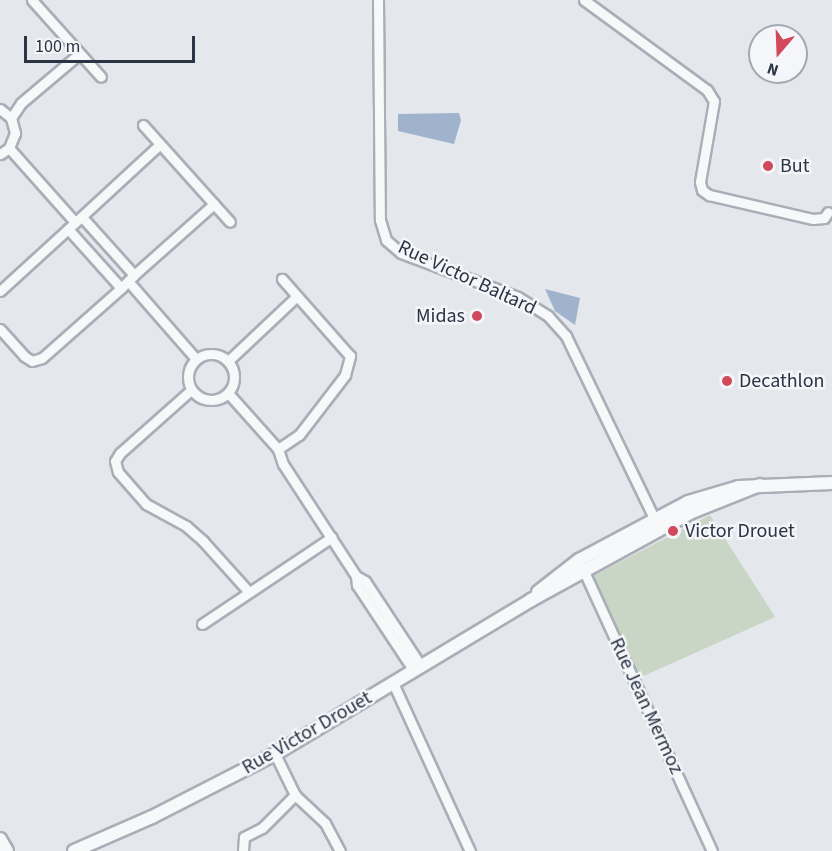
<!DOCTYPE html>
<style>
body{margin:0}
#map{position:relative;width:832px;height:851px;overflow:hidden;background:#e4e7ec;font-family:"Source Sans 3",sans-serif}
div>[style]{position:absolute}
.green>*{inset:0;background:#c9d6c5}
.water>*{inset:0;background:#9fb4cc}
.roads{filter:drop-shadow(2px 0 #a9aeb7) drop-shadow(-2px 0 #a9aeb7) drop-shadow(0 2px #a9aeb7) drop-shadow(0 -2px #a9aeb7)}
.minor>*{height:9px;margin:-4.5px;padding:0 4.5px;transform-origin:4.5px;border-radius:4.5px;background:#f7f8fa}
.minor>.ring{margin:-4.5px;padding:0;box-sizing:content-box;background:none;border:9px solid #f7f8fa;border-radius:50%}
.tertiary>*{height:12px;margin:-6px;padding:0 6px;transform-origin:6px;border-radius:6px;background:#f7f8fa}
.dots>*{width:16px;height:16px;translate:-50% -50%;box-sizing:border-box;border:3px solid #f4f6f9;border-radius:50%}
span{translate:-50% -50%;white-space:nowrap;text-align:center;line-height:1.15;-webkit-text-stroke:5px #f4f6f9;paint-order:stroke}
.poi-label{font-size:20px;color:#2b3445}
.left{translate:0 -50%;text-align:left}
.right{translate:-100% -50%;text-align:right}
.street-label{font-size:20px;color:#2b3445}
.north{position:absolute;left:748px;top:24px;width:60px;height:60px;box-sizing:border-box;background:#f4f6f9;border:2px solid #a4a8b1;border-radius:50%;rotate:199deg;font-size:16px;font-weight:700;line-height:24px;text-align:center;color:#2b3445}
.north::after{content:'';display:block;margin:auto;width:21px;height:27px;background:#d1495b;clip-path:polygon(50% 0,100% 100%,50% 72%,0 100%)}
.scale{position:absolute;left:24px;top:36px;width:171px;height:27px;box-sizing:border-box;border:3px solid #2b3445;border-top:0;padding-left:8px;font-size:18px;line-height:21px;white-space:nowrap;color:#2b3445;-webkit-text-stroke:4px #f4f6f9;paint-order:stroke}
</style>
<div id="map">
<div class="green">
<div style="clip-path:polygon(710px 515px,775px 617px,639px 678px,591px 577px)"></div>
</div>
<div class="water">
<div style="clip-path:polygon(459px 113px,461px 120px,454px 144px,398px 131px,398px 114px)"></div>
<div style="clip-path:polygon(545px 289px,580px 298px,575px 325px,555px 311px)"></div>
</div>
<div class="roads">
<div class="minor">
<div style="left:32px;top:0;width:103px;rotate:48.1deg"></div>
<div style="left:378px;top:0;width:220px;rotate:89.5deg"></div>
<div style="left:380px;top:220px;width:21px;rotate:73deg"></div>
<div style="left:386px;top:240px;width:20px;rotate:41deg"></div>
<div style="left:401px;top:253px;width:125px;rotate:20.6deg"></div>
<div style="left:518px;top:297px;width:36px;rotate:32deg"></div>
<div style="left:548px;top:316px;width:27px;rotate:48deg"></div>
<div style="left:566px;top:336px;width:209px;rotate:64.2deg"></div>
<div style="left:584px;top:0;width:152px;rotate:36.2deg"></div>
<div style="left:707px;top:90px;width:13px;rotate:58deg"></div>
<div style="left:714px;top:101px;width:82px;rotate:99.8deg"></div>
<div style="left:700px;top:182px;width:8px;rotate:76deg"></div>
<div style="left:702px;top:190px;width:9px;rotate:36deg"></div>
<div style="left:709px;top:195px;width:107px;rotate:13deg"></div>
<div style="left:813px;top:219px;width:11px;rotate:-5deg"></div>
<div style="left:824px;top:218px;width:7px;rotate:-56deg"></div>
<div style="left:0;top:109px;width:14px;rotate:39deg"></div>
<div style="left:11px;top:118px;width:16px;rotate:75deg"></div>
<div style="left:15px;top:133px;width:16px;rotate:112deg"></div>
<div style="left:9px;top:148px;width:11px;rotate:146deg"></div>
<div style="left:11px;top:118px;width:18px;rotate:-56deg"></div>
<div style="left:21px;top:103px;width:76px;rotate:-40.2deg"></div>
<div style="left:143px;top:125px;width:130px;rotate:48.1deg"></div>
<div style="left:9px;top:148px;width:99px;rotate:48.3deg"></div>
<div style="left:82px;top:217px;width:78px;rotate:48.1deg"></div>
<div style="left:134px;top:275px;width:18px;rotate:135deg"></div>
<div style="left:121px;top:288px;width:79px;rotate:-131.9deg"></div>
<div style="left:68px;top:229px;width:125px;rotate:-42.7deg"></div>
<div style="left:134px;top:275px;width:107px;rotate:-41.6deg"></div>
<div style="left:128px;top:281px;width:103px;rotate:48.9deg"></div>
<div style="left:0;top:291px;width:92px;rotate:-42.4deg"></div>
<div style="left:0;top:329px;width:36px;rotate:48deg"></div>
<div style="left:24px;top:356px;width:9px;rotate:32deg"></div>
<div style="left:32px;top:361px;width:10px;rotate:-17deg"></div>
<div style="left:42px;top:358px;width:106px;rotate:-41.5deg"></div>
<div class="ring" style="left:188px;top:354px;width:37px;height:37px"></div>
<div style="left:228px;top:361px;width:93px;rotate:-43.3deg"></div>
<div style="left:191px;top:390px;width:95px;rotate:138.4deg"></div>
<div style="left:120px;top:453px;width:9px;rotate:122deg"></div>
<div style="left:115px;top:461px;width:11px;rotate:75deg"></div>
<div style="left:118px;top:472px;width:43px;rotate:48.8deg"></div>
<div style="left:146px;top:504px;width:46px;rotate:28.8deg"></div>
<div style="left:186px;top:526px;width:23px;rotate:41deg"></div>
<div style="left:203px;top:541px;width:69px;rotate:48deg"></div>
<div style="left:228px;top:393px;width:75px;rotate:48.2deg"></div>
<div style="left:278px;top:449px;width:16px;rotate:72deg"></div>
<div style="left:283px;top:464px;width:134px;rotate:56.9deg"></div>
<div style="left:356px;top:576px;width:9px;rotate:84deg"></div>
<div style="left:357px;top:585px;width:103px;rotate:56.5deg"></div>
<div style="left:278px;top:449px;width:25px;rotate:-34deg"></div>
<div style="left:299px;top:435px;width:76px;rotate:-52.5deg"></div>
<div style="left:345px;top:375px;width:20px;rotate:-75deg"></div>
<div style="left:350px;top:356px;width:103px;rotate:-131.4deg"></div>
<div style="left:582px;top:567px;width:312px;rotate:65.4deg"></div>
<div style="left:356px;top:576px;width:10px;rotate:29deg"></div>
<div style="left:365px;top:581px;width:102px;rotate:56.6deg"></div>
<div style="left:202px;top:624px;width:156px;rotate:-33.8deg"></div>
<div style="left:393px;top:683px;width:185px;rotate:65.4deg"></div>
<div style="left:275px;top:754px;width:46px;rotate:64deg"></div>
<div style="left:295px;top:795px;width:41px;rotate:43deg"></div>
<div style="left:325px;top:823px;width:32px;rotate:62deg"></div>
<div style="left:243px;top:851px;width:14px;rotate:-86deg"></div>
<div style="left:244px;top:837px;width:20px;rotate:-27deg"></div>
<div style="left:262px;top:828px;width:47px;rotate:-45deg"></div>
</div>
<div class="tertiary">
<div style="left:538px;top:592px;width:52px;rotate:-38deg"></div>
<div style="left:579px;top:560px;width:123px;rotate:-28deg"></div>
<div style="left:688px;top:502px;width:53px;rotate:-16.4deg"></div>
<div style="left:739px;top:487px;width:93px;rotate:-2.5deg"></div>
<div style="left:0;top:839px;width:14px;rotate:60deg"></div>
<div style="left:74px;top:851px;width:85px;rotate:-23.6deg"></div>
<div style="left:152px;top:817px;width:138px;rotate:-27.1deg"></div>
<div style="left:275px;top:754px;width:299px;rotate:-31deg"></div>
<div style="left:531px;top:600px;width:183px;rotate:-28.7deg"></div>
<div style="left:692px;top:512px;width:73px;rotate:-21.7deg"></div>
</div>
</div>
<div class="dots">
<div style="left:768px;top:166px;background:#d1495b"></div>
<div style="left:477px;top:316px;background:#d1495b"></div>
<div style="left:727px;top:381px;background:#d1495b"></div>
<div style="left:673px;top:531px;background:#d1495b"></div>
</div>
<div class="poi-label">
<span class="left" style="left:780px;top:166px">But</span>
<span class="right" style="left:465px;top:316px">Midas</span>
<span class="left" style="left:739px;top:381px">Decathlon</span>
<span class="left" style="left:685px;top:531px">Victor Drouet</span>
</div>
<div class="street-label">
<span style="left:467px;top:278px;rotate:25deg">Rue Victor Baltard</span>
<span style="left:646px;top:706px;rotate:65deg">Rue Jean Mermoz</span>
<span style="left:307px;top:733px;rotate:-30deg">Rue Victor Drouet</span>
</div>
<div class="north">N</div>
<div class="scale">100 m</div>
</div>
